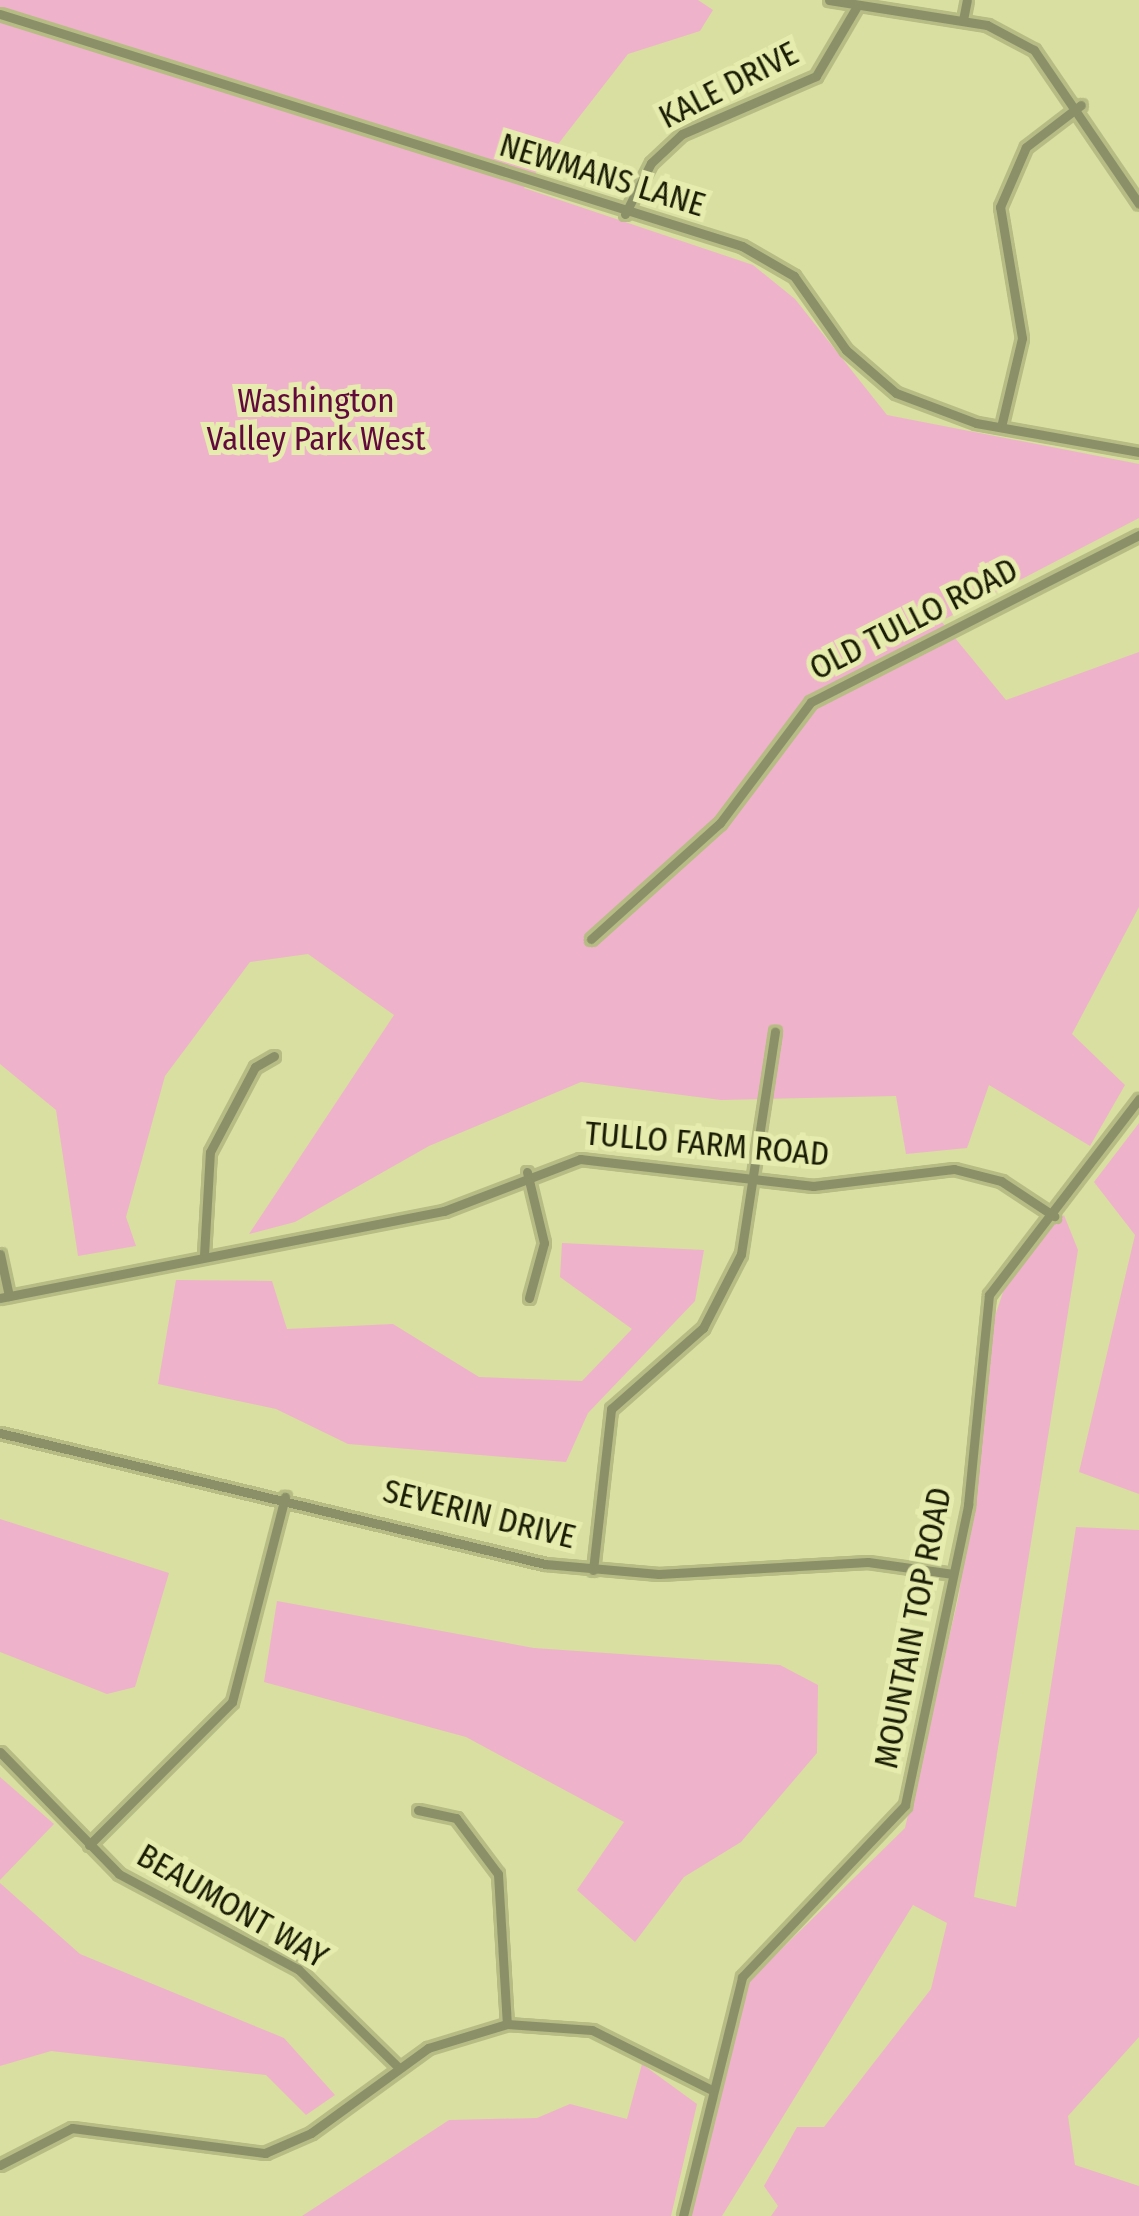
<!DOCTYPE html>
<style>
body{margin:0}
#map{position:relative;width:1139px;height:2216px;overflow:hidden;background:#d8dfa0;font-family:"Fira Sans Condensed",sans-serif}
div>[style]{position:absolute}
.green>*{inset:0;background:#efb2cb}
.roads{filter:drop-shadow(3px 0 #b6bc84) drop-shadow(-3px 0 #b6bc84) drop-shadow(0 3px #b6bc84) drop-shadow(0 -3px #b6bc84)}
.street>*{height:9px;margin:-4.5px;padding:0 4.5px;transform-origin:4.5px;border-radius:4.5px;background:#8c9068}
span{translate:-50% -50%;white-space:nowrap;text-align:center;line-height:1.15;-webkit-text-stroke:10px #e6ecad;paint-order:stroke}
.street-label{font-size:33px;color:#1a1c04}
.park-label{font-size:33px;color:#620a3b}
</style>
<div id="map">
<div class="green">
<div style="clip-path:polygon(0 0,698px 0,713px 10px,700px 31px,628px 54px,524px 188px,753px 265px,795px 299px,887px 415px,1139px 464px,1139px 518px,941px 621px,1006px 700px,1139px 652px,1139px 907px,1072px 1034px,1125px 1085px,1090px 1146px,989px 1085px,967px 1148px,906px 1154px,896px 1096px,721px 1100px,581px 1082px,429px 1146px,295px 1222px,249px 1234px,394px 1015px,308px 954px,250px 962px,165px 1076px,126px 1217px,136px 1246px,78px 1256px,56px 1110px,0 1064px)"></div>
<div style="clip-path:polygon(1139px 1123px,1139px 1494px,1079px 1472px,1135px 1235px,1094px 1182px)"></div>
<div style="clip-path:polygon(1064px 1215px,1078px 1250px,974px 1897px,1016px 1907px,1076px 1527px,1139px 1530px,1139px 2037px,1068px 2116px,1075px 2165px,1139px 2186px,1139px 2216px,771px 2216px,778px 2206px,764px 2186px,797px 2127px,824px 2127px,931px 1989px,947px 1923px,913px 1905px,722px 2216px,687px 2216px,744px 1986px,905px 1828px,959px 1595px,994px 1319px,1011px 1268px)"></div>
<div style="clip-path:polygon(562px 1243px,704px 1250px,695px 1301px,588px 1413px,566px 1462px,348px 1444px,276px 1409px,158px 1384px,176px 1280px,272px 1281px,287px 1329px,393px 1324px,479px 1377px,582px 1381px,632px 1329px,560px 1277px)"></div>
<div style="clip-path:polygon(0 1519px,169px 1573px,135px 1687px,107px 1694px,0 1652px)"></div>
<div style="clip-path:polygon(277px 1601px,534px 1648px,780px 1665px,818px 1685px,817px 1753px,741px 1842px,684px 1877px,635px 1942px,577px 1890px,624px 1822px,466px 1737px,264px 1682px)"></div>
<div style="clip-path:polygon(0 1777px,54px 1824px,0 1880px)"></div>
<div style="clip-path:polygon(0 1883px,80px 1954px,284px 2038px,335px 2095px,306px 2115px,266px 2075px,51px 2051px,0 2066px)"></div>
<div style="clip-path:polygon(642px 2064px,697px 2104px,671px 2216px,302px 2216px,449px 2120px,537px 2118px,570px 2104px,627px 2119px)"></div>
</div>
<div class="roads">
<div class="street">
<div style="left:829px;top:0;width:160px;rotate:9deg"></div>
<div style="left:987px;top:25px;width:53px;rotate:28deg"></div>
<div style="left:1034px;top:50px;width:186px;rotate:55.7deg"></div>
<div style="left:0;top:14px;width:777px;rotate:17.36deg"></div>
<div style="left:742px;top:246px;width:60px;rotate:30deg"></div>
<div style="left:794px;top:276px;width:90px;rotate:54.9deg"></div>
<div style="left:846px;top:350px;width:66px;rotate:40.7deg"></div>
<div style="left:896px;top:393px;width:85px;rotate:20.6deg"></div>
<div style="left:976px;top:423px;width:166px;rotate:10.1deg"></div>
<div style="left:963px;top:20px;width:20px;rotate:-79deg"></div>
<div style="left:625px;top:214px;width:57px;rotate:-63deg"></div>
<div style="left:651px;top:163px;width:42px;rotate:-43.1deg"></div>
<div style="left:682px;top:134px;width:146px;rotate:-23.4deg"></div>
<div style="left:816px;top:76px;width:81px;rotate:-59.6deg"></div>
<div style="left:1001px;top:427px;width:91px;rotate:-76.7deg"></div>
<div style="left:1022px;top:338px;width:133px;rotate:-99.5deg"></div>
<div style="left:1000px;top:207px;width:65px;rotate:-66.6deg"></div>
<div style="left:1026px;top:147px;width:69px;rotate:-37.4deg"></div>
<div style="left:591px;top:939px;width:173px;rotate:-42deg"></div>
<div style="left:720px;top:823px;width:151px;rotate:-53.1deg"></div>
<div style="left:811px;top:702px;width:368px;rotate:-27deg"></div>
<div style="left:527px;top:1172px;width:73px;rotate:76.5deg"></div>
<div style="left:544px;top:1243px;width:57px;rotate:105.3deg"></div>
<div style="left:0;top:1254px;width:43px;rotate:77.9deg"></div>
<div style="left:204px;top:1255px;width:103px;rotate:-86.7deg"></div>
<div style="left:210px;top:1152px;width:96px;rotate:-62.1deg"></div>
<div style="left:255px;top:1067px;width:22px;rotate:-30deg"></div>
<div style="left:0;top:1298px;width:452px;rotate:-11.1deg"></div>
<div style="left:444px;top:1211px;width:146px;rotate:-20.9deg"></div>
<div style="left:580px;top:1159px;width:235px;rotate:6.6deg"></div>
<div style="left:813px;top:1186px;width:142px;rotate:-6.9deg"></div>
<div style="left:954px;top:1169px;width:49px;rotate:14.3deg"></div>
<div style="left:1001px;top:1181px;width:64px;rotate:33.4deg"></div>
<div style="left:0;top:1433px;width:561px;rotate:13.52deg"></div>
<div style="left:545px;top:1564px;width:114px;rotate:5deg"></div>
<div style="left:659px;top:1574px;width:209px;rotate:-3.3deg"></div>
<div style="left:868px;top:1562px;width:86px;rotate:8deg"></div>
<div style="left:593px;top:1570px;width:162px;rotate:-83.6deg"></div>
<div style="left:611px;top:1409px;width:123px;rotate:-41.4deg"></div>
<div style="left:703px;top:1328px;width:83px;rotate:-62.8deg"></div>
<div style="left:741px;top:1254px;width:225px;rotate:-81.3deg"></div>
<div style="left:0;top:1752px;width:170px;rotate:45.7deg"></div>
<div style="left:119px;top:1874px;width:203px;rotate:28deg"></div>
<div style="left:298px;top:1969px;width:140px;rotate:44.4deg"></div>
<div style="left:418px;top:1810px;width:39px;rotate:12deg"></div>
<div style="left:456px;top:1818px;width:70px;rotate:53.1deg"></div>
<div style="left:498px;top:1874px;width:150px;rotate:86.6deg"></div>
<div style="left:89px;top:1845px;width:202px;rotate:-45deg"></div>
<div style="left:232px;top:1702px;width:212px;rotate:-75.5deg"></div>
<div style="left:0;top:2165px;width:81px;rotate:-27.2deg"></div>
<div style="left:72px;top:2128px;width:195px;rotate:7.4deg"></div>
<div style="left:265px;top:2153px;width:50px;rotate:-23.5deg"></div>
<div style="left:311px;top:2133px;width:145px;rotate:-36deg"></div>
<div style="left:428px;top:2048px;width:83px;rotate:-16.9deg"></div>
<div style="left:507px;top:2024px;width:85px;rotate:4deg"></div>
<div style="left:592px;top:2030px;width:134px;rotate:26.6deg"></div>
<div style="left:683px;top:2216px;width:246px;rotate:-76.1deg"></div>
<div style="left:742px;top:1977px;width:237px;rotate:-46.5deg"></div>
<div style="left:905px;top:1805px;width:307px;rotate:-78.1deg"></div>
<div style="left:968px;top:1505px;width:211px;rotate:-84.3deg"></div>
<div style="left:989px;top:1295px;width:247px;rotate:-52.6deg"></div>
</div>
</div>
<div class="street-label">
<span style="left:729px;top:86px;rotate:-27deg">KALE DRIVE</span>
<span style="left:602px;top:176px;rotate:17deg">NEWMANS LANE</span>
<span style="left:914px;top:620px;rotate:-27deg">OLD TULLO ROAD</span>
<span style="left:707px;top:1145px;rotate:5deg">TULLO FARM ROAD</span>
<span style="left:479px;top:1515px;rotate:14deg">SEVERIN DRIVE</span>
<span style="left:914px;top:1628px;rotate:-79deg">MOUNTAIN TOP ROAD</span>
<span style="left:232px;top:1907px;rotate:30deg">BEAUMONT WAY</span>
</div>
<div class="park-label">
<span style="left:316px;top:421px">Washington<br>Valley Park West</span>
</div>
</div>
